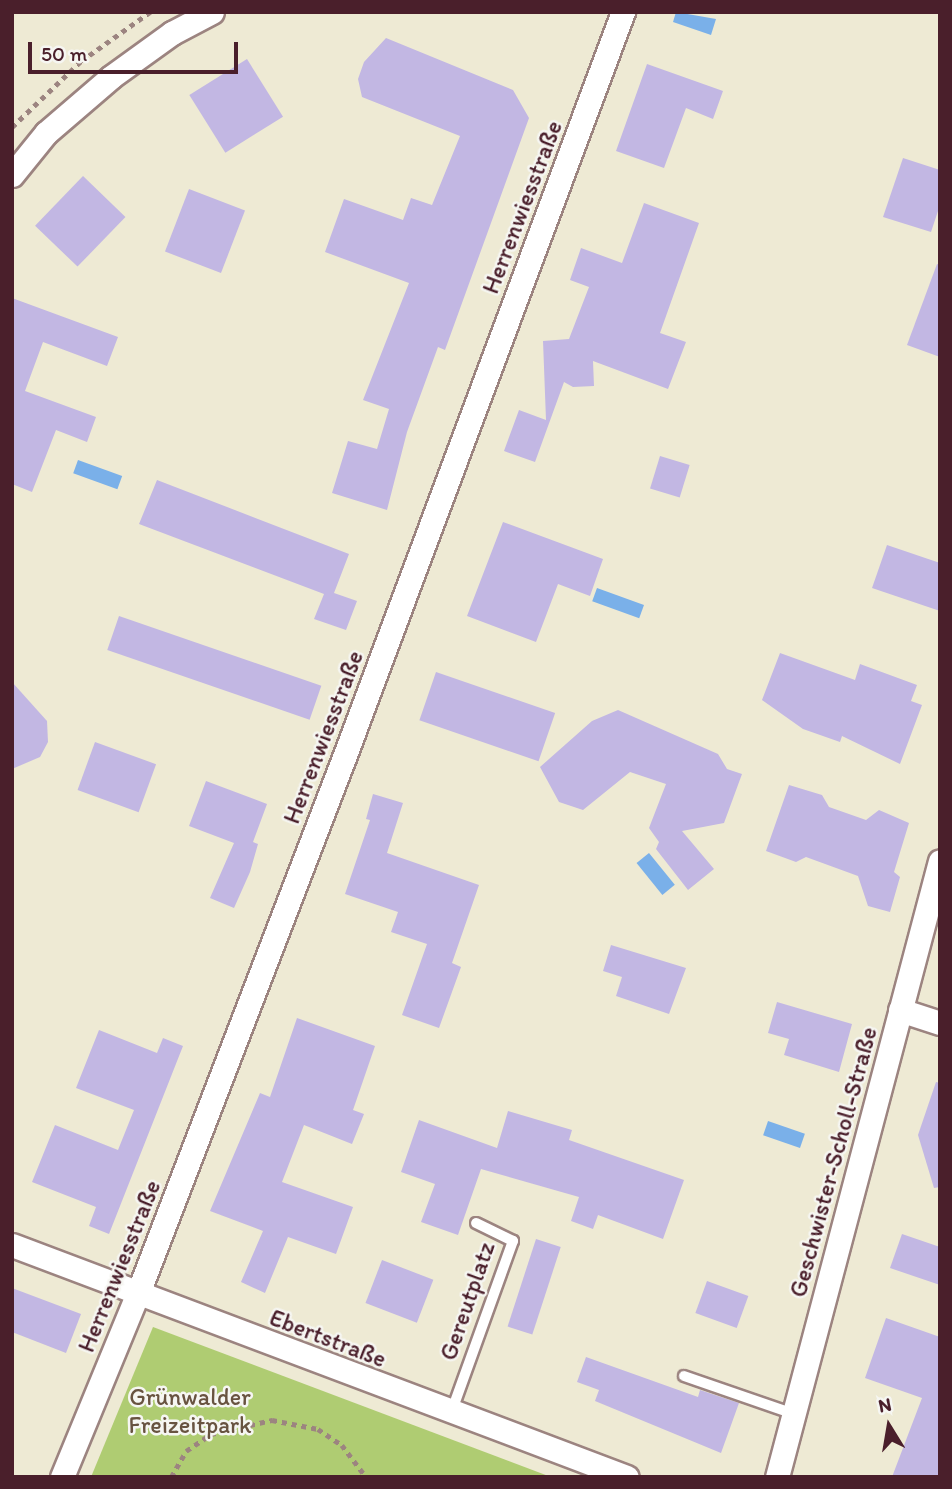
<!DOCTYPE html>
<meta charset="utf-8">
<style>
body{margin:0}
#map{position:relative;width:952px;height:1489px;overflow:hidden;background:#eeead4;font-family:Itim,sans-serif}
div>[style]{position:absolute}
.green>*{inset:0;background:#afcc72}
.water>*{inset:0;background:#7ab0e9;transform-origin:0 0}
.building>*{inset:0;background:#c2b7e3;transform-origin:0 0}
.path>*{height:4.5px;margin-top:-2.25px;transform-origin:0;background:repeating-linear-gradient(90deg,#9c8480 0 5px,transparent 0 10px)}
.roads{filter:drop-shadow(2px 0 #9c8480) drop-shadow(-2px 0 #9c8480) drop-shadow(0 2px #9c8480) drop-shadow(0 -2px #9c8480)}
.lane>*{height:10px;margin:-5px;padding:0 5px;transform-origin:5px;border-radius:5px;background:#fff}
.street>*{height:23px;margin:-11.5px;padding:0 11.5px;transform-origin:11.5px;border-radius:11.5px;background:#fff}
span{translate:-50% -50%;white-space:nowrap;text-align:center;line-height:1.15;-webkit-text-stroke:5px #f6f6f2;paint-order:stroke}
.street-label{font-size:24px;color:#4a1f2b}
.park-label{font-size:24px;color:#685340}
.frame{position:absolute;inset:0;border:14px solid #4a1f2b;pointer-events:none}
.north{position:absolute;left:854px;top:1391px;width:70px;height:70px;-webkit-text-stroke:5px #f6f6f2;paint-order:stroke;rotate:349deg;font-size:19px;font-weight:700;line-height:28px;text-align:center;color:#4a1f2b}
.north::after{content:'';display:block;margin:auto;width:24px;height:32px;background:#4a1f2b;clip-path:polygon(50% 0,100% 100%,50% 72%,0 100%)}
.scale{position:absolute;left:28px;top:42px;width:210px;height:32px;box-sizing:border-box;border:4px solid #4a1f2b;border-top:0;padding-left:9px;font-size:21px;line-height:24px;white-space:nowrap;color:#4a1f2b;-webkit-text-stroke:5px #f6f6f2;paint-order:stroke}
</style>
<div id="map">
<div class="green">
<div style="clip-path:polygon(153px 1327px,551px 1477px,91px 1477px)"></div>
</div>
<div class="water">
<div style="clip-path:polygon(676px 12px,716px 19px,711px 35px,673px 22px)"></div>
<div style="left:78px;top:460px;width:47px;height:14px;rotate:20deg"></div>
<div style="left:597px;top:588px;width:50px;height:14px;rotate:20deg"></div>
<div style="left:649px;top:853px;width:41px;height:16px;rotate:51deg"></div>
<div style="left:768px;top:1121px;width:39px;height:15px;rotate:19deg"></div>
</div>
<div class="building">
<div style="clip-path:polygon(386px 38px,513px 90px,529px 118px,445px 350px,438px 347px,407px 432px,387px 510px,332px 493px,348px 441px,377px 449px,389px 409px,363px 400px,409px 283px,325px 252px,344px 199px,403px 220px,411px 198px,432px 205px,460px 136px,362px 97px,358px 79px,364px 62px)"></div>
<div style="left:247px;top:59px;width:68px;height:68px;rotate:58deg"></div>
<div style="clip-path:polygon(647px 64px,723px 91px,713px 119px,686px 108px,664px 168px,616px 151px)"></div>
<div style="clip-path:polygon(903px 158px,940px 170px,940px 205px,931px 232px,883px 217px)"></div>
<div style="left:83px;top:176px;width:59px;height:69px;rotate:44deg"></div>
<div style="left:189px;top:189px;width:60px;height:67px;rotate:21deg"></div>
<div style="clip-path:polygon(644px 203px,699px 223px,660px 333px,686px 342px,668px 389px,593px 361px,594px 386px,573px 387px,564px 382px,535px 462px,504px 451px,519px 410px,546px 420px,543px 341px,569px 339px,589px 287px,570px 280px,581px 248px,622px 263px)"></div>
<div style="clip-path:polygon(937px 264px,940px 265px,940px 357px,907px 345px)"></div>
<div style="clip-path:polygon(12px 298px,118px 337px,107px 366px,43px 342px,25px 391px,96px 417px,87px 442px,56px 430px,32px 492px,12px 484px)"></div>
<div style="left:660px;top:456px;width:31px;height:34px;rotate:17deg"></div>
<div style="clip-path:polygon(157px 480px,349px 554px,334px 593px,357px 601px,346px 630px,314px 619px,324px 594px,139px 524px)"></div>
<div style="clip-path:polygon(503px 522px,603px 559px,590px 596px,558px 584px,536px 642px,467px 616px)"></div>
<div style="clip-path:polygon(887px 545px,940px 563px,940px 611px,872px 588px)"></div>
<div style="left:119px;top:616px;width:214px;height:36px;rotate:19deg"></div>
<div style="clip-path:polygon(780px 653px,855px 680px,860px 664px,917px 685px,911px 701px,922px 705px,900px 764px,842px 736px,840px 742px,803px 729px,762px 700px)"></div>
<div style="left:436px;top:672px;width:126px;height:51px;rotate:19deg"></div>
<div style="clip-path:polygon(12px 682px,47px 721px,48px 742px,40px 757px,12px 769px)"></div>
<div style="clip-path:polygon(618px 710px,718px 754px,727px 769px,742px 774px,724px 823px,682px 831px,714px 869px,688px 890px,656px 849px,659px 842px,649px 828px,666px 784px,630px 772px,583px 810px,559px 802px,540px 767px,592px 721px)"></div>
<div style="left:95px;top:742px;width:65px;height:51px;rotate:20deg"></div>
<div style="clip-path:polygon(206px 781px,267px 804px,253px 842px,258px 844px,250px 872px,234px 908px,210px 898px,234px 843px,189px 826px)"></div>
<div style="clip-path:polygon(789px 785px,822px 795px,829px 807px,866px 820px,879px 810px,909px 823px,894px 872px,900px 877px,890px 912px,868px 906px,858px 876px,806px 857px,796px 862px,766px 851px)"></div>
<div style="clip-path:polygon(373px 794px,403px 803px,387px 853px,479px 885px,452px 963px,461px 967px,439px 1028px,402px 1015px,427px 944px,391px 932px,398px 912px,345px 894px,370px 820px,366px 819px)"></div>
<div style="clip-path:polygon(611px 945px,686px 968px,669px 1014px,616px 996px,622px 977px,603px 971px)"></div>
<div style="clip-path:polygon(777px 1002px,852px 1024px,839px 1072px,784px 1055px,789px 1039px,768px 1033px)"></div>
<div style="clip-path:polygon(297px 1018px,375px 1046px,353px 1110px,364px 1114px,352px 1144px,304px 1125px,282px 1182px,353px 1207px,336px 1254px,288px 1237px,265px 1293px,241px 1282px,263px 1231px,210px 1211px,260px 1093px,270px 1097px)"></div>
<div style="clip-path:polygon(99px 1030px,157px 1053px,163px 1038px,183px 1046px,109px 1234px,89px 1226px,96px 1207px,32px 1182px,55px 1125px,118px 1150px,134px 1110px,76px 1088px)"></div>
<div style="clip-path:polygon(936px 1082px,940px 1083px,940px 1187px,934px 1188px,918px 1135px)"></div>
<div style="clip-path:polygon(508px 1111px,572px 1130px,569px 1140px,684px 1180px,663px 1239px,598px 1215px,593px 1229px,571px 1221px,579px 1197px,481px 1169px,458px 1235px,421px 1222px,435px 1184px,401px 1172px,419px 1120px,497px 1148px)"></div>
<div style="clip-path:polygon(902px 1234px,940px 1247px,940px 1285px,890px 1268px)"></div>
<div style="left:536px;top:1239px;width:26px;height:92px;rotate:18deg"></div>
<div style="left:382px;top:1260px;width:55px;height:46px;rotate:21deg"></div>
<div style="left:707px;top:1281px;width:44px;height:34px;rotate:20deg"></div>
<div style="clip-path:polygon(12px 1288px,81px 1314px,66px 1353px,12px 1332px)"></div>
<div style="clip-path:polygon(886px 1318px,940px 1337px,940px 1477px,892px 1477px,922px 1398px,865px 1378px)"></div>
<div style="clip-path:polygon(586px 1357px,698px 1397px,700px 1390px,739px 1403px,721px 1453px,595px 1401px,599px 1390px,577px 1382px)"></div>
</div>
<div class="path">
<div style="left:12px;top:127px;width:95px;rotate:-43.7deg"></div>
<div style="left:81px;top:61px;width:85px;rotate:-35.4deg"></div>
<div style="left:171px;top:1477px;width:30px;rotate:-60deg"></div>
<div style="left:186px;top:1451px;width:30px;rotate:-34deg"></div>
<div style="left:211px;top:1434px;width:63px;rotate:-12.9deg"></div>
<div style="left:272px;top:1420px;width:47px;rotate:11.1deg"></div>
<div style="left:318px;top:1429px;width:29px;rotate:34deg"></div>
<div style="left:342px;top:1445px;width:40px;rotate:53deg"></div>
</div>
<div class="roads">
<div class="lane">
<div style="left:684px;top:1376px;width:116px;rotate:19.1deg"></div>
<div style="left:451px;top:1413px;width:183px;rotate:-70.2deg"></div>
<div style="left:513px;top:1241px;width:41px;rotate:-154.1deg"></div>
</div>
<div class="street">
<div style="left:12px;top:175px;width:54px;rotate:-51deg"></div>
<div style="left:46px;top:133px;width:86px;rotate:-40.7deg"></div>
<div style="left:111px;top:77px;width:75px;rotate:-35.8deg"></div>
<div style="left:172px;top:33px;width:45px;rotate:-27.7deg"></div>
<div style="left:900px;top:1010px;width:42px;rotate:18deg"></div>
<div style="left:12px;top:1245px;width:657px;rotate:20.67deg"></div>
<div style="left:62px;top:1477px;width:199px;rotate:-67.6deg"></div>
<div style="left:138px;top:1293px;width:576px;rotate:-68.96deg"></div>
<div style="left:345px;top:755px;width:793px;rotate:-69.49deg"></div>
<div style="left:777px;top:1477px;width:637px;rotate:-75.18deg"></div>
</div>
</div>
<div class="street-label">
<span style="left:522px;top:207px;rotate:-69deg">Herrenwiesstraße</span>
<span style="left:323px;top:737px;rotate:-69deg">Herrenwiesstraße</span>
<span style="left:833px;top:1162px;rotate:-75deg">Geschwister-Scholl-Straße</span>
<span style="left:119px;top:1266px;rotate:-68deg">Herrenwiesstraße</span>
<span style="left:467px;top:1301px;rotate:-71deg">Gereutplatz</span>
<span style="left:328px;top:1338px;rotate:21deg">Ebertstraße</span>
</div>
<div class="park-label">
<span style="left:190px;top:1411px">Grünwalder<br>Freizeitpark</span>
</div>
<div class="frame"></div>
<div class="north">N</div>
<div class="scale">50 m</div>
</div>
